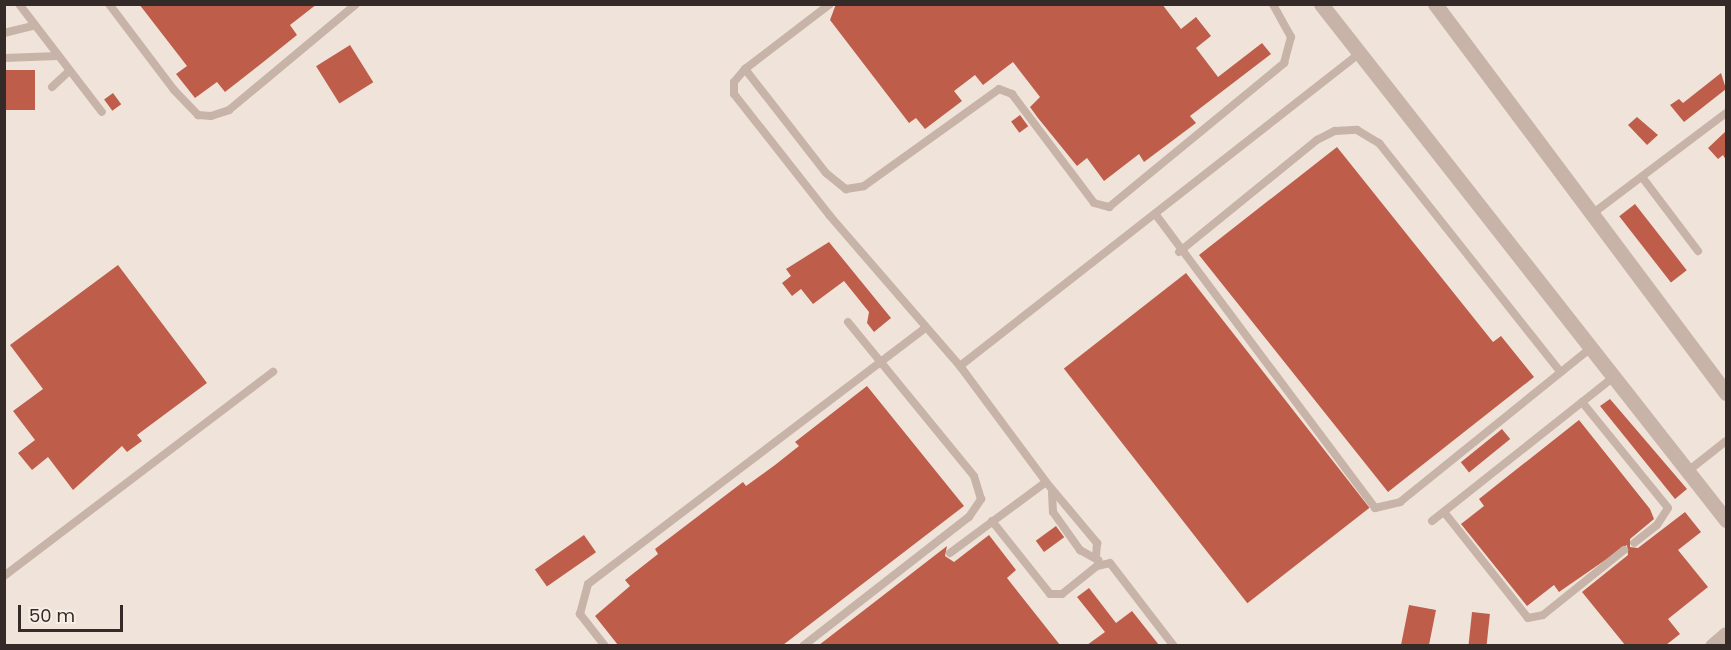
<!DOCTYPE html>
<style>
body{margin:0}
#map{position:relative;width:1731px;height:650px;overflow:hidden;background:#f0e4da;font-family:Poppins,sans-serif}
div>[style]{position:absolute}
.building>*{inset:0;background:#be5e4a;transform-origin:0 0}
.lane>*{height:8px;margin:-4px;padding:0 4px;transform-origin:4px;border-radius:4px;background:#c7b3a7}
.street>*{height:15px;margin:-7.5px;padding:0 7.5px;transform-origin:7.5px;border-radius:7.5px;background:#c7b3a7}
span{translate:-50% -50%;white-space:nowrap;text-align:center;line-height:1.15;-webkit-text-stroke:6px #f8eee6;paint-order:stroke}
.frame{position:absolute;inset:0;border:6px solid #342a27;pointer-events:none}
.scale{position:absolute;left:18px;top:605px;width:105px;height:27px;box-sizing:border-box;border:3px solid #342a27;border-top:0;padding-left:8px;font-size:18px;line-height:21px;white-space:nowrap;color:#342a27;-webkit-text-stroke:4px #f8eee6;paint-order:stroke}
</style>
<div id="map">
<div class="building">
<div style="clip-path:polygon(139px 4px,317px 4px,290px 25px,297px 35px,257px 67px,225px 92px,217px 82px,195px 98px,176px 74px,187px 66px)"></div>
<div style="clip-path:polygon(836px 4px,1162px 4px,1181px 29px,1196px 17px,1211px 36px,1196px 48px,1218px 77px,1262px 43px,1271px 54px,1190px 116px,1196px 123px,1144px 162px,1139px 154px,1104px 181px,1087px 158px,1077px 166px,1038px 118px,1030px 107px,1040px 97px,1013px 62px,983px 85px,975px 75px,954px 91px,962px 101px,925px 129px,916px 118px,909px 123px,830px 20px)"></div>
<div style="left:350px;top:45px;width:44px;height:40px;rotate:58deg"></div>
<div style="left:4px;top:70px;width:31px;height:40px"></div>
<div style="clip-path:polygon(1721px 73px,1726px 89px,1684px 122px,1670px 105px,1679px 99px,1683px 103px)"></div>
<div style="left:113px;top:93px;width:14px;height:11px;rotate:54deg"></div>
<div style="left:1020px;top:115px;width:14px;height:11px;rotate:54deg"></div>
<div style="clip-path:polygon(1637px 117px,1658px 135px,1647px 145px,1628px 125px)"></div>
<div style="clip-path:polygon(1726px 131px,1726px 160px,1723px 155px,1718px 159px,1708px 148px)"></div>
<div style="clip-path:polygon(1337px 147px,1493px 342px,1501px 336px,1534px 377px,1388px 492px,1199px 255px)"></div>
<div style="left:1635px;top:204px;width:84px;height:20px;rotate:52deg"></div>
<div style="clip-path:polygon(829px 242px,891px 318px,874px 332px,867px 323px,869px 312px,844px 281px,813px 304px,801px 289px,792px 296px,782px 283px,791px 276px,786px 269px)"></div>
<div style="clip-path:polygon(118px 265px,207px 383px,137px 435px,142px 441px,127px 452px,122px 446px,73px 490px,48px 457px,32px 470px,18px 453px,35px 440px,13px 411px,43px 389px,10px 345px)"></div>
<div style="left:1186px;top:273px;width:298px;height:155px;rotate:52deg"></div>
<div style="clip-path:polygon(867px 386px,964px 506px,783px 645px,618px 645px,595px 616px,630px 586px,625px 580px,658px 554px,655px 549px,743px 482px,746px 486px,775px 465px,799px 446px,795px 442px)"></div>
<div style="clip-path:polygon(1610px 399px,1687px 489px,1675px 499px,1600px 406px)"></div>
<div style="clip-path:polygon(1579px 420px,1650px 509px,1654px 519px,1630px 539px,1630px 547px,1638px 548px,1685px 512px,1701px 532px,1678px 550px,1708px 587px,1668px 619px,1680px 634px,1666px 645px,1625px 645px,1582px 592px,1628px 555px,1627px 545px,1559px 592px,1554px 585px,1527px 606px,1461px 524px,1484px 506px,1479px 499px)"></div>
<div style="left:1502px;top:429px;width:13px;height:53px;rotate:51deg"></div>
<div style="left:1056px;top:526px;width:14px;height:25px;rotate:54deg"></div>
<div style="left:584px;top:535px;width:21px;height:60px;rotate:55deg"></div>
<div style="clip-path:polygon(989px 535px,1016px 570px,1007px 578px,1060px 645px,819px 645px,947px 546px,945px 556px,954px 562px)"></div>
<div style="clip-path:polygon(1089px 588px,1116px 623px,1132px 611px,1159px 645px,1087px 645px,1105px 632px,1077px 597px)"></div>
<div style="clip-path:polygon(1409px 605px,1436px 610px,1429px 645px,1401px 645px)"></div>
<div style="left:1472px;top:612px;width:18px;height:33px;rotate:6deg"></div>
</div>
<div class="lane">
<div style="left:19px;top:4px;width:136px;rotate:52.5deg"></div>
<div style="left:109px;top:4px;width:108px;rotate:52.9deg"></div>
<div style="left:174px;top:90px;width:35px;rotate:46deg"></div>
<div style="left:198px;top:115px;width:13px;rotate:4deg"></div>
<div style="left:211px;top:116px;width:19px;rotate:-18deg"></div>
<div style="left:229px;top:110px;width:165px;rotate:-39.8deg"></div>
<div style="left:830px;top:4px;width:107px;rotate:142.6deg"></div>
<div style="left:745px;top:69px;width:17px;rotate:130deg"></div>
<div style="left:734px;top:82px;width:12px;rotate:90deg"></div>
<div style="left:734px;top:94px;width:155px;rotate:51.8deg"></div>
<div style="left:830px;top:216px;width:198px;rotate:49.1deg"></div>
<div style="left:960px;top:366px;width:144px;rotate:53.4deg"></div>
<div style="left:4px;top:33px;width:32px;rotate:-14deg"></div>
<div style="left:4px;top:58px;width:54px;rotate:-2.1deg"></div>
<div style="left:745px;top:69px;width:132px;rotate:52.1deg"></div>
<div style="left:826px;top:173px;width:26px;rotate:39deg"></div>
<div style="left:846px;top:189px;width:18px;rotate:-9deg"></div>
<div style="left:864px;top:186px;width:166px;rotate:-35.7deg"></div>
<div style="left:999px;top:89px;width:14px;rotate:21deg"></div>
<div style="left:1012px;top:94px;width:136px;rotate:53deg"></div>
<div style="left:1094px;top:203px;width:16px;rotate:15deg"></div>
<div style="left:1109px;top:207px;width:227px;rotate:-39.4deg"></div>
<div style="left:1284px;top:63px;width:27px;rotate:-75deg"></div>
<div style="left:1291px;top:37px;width:38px;rotate:-119deg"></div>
<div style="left:52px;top:87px;width:23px;rotate:-43deg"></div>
<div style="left:1642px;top:177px;width:93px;rotate:52.9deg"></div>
<div style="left:1592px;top:214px;width:168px;rotate:-37deg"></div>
<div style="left:1156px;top:215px;width:366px;rotate:53.2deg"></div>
<div style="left:1375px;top:508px;width:26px;rotate:-13deg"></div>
<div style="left:1400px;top:502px;width:245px;rotate:-38.9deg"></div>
<div style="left:1179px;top:252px;width:178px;rotate:-39.1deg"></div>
<div style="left:1317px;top:140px;width:20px;rotate:-27deg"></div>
<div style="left:1335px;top:131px;width:22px;rotate:-3deg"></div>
<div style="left:1357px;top:130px;width:26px;rotate:31deg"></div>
<div style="left:1379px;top:143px;width:291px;rotate:51.6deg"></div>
<div style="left:960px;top:366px;width:508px;rotate:-38.04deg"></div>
<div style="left:1582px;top:402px;width:136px;rotate:50.9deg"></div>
<div style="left:1668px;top:508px;width:20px;rotate:123deg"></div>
<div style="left:1657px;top:525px;width:29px;rotate:142deg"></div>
<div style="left:1688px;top:471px;width:48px;rotate:-38.3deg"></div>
<div style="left:1052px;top:493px;width:19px;rotate:87deg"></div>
<div style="left:1053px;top:512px;width:47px;rotate:54.6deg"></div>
<div style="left:1080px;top:550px;width:21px;rotate:29deg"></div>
<div style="left:1444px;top:512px;width:135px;rotate:51.6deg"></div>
<div style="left:1528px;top:618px;width:15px;rotate:-11deg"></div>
<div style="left:1543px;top:615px;width:104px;rotate:-38.7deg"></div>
<div style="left:992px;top:521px;width:93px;rotate:51.5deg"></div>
<div style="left:1050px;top:594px;width:12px"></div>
<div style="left:1062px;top:594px;width:45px;rotate:-38.7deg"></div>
<div style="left:1097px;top:566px;width:13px;rotate:-13deg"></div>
<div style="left:1110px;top:563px;width:105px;rotate:52.4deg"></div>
<div style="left:1432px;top:521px;width:232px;rotate:-38.4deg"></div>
<div style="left:950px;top:553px;width:119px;rotate:-36.5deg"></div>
<div style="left:1046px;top:482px;width:80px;rotate:50.1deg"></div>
<div style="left:1097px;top:543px;width:14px;rotate:94deg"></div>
<div style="left:4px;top:576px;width:338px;rotate:-37.2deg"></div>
<div style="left:605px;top:646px;width:41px;rotate:-128deg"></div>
<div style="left:580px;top:614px;width:31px;rotate:-75deg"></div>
<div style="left:588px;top:584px;width:423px;rotate:-37.2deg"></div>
<div style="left:803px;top:646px;width:210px;rotate:-37.9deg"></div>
<div style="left:969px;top:517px;width:22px;rotate:-56deg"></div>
<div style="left:981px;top:499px;width:24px;rotate:-107deg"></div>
<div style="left:974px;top:476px;width:199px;rotate:-129.3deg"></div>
</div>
<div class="street">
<div style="left:1321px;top:4px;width:656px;rotate:51.87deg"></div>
<div style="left:1435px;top:4px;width:486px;rotate:53.2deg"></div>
<div style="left:1712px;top:646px;width:18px;rotate:-41deg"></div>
</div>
<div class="frame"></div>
<div class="scale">50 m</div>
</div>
